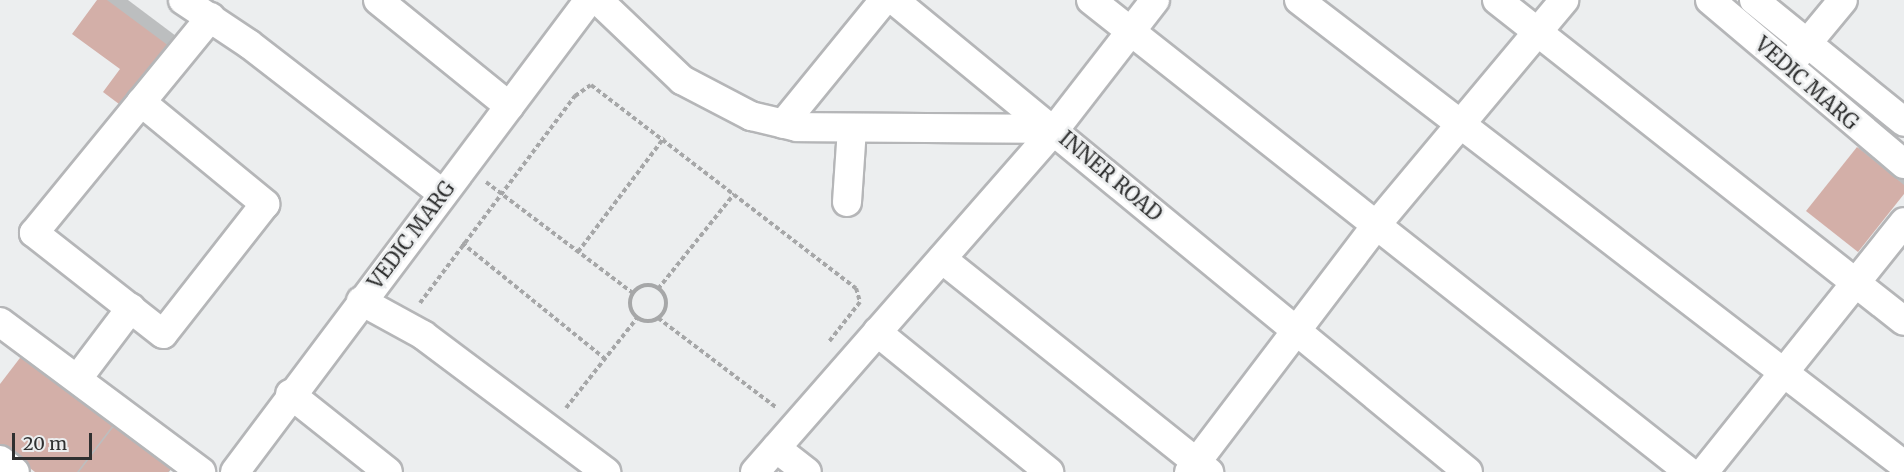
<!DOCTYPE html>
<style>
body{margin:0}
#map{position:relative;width:1904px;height:472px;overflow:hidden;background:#eceeef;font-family:Merriweather,serif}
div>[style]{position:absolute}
.shadow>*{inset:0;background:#0003}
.building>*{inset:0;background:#d3afa8}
.path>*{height:4px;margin-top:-2px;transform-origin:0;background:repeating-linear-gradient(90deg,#a6a7a8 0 4.5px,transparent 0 7.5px)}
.path>.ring{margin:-2px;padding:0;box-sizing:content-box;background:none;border:4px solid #a6a7a8;border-radius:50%}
.roads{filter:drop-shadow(2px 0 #b5b6b8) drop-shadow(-2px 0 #b5b6b8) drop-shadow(0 2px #b5b6b8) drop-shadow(0 -2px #b5b6b8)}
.minor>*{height:28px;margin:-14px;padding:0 14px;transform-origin:14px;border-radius:14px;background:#fff}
span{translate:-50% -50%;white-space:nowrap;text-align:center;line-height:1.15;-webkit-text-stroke:5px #eceeef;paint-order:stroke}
.street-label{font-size:20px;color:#2f3030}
.scale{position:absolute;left:12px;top:433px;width:80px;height:27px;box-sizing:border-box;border:3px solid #2f3030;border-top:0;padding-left:8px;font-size:18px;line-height:21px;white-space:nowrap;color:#2f3030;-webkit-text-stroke:4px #eceeef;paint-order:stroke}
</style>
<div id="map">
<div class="shadow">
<div style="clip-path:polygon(99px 0,128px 0,184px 42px,122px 69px)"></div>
<div style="clip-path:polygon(1867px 139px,1904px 169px,1904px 194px,1858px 148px)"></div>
<div style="clip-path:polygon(0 386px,122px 414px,111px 432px,125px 418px,179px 459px,169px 472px,37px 472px,0 443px)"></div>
</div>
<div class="building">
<div style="clip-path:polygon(97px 0,107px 0,177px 52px,131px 113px,103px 92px,120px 69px,72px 34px)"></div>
<div style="clip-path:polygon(1857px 147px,1904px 185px,1904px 194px,1858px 252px,1806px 211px)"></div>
<div style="clip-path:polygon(23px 354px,113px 425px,77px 472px,35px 472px,0 445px,0 384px)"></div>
<div style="clip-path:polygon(115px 425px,171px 469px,168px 472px,79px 472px)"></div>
</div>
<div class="path">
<div style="left:486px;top:182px;width:184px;rotate:37.1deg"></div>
<div style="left:462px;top:243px;width:184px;rotate:39deg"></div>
<div style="left:578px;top:252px;width:143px;rotate:-53deg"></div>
<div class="ring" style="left:630px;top:285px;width:32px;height:32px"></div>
<div style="left:658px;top:289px;width:122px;rotate:-51.3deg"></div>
<div style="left:420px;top:303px;width:259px;rotate:-53.2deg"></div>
<div style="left:575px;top:96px;width:19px;rotate:-35deg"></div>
<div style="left:591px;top:85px;width:334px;rotate:37.5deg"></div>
<div style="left:856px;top:288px;width:15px;rotate:74deg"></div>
<div style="left:860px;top:302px;width:52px;rotate:128deg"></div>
<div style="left:658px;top:318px;width:149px;rotate:37.1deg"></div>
<div style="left:566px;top:408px;width:115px;rotate:-51.7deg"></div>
</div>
<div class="roads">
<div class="minor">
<div style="left:183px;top:0;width:79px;rotate:33.7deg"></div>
<div style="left:249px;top:44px;width:245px;rotate:37.7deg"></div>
<div style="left:378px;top:0;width:169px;rotate:39deg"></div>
<div style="left:598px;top:0;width:116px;rotate:43.6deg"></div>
<div style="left:682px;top:80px;width:78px;rotate:27.6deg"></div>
<div style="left:751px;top:116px;width:47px;rotate:13.4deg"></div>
<div style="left:797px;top:127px;width:258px;rotate:0.4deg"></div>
<div style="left:894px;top:0;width:743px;rotate:39.43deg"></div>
<div style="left:1091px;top:0;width:762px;rotate:38.28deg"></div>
<div style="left:1299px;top:0;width:763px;rotate:37.55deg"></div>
<div style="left:1497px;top:0;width:518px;rotate:38.26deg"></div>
<div style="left:1710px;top:0;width:254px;rotate:40.2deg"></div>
<div style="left:1754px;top:0;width:193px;rotate:39.1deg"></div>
<div style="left:1795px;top:58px;width:75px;rotate:-50.4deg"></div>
<div style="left:141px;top:102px;width:161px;rotate:39.4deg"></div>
<div style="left:265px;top:204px;width:165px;rotate:128.1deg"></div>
<div style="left:163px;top:334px;width:164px;rotate:-141.9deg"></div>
<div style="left:34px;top:233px;width:279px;rotate:-50.7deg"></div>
<div style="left:783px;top:124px;width:160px;rotate:-50.8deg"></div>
<div style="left:847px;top:202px;width:74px;rotate:-86.1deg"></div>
<div style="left:942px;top:259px;width:342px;rotate:38.6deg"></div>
<div style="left:361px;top:301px;width:71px;rotate:28.7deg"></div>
<div style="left:423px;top:335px;width:229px;rotate:36.8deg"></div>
<div style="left:0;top:322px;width:251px;rotate:36.7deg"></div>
<div style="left:877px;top:332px;width:222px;rotate:39.1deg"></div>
<div style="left:78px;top:378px;width:88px;rotate:-52.9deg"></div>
<div style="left:290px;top:394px;width:125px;rotate:38.5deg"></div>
<div style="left:776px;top:448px;width:39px;rotate:38deg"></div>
<div style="left:0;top:460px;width:19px;rotate:39deg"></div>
<div style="left:235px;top:472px;width:590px;rotate:-53.13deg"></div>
<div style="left:755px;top:472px;width:456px;rotate:-48.8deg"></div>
<div style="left:1055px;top:129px;width:163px;rotate:-52.2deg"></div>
<div style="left:1189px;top:472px;width:311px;rotate:-52.8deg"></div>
<div style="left:1377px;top:224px;width:292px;rotate:-50.1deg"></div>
<div style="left:1704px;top:472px;width:320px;rotate:-51.3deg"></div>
</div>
</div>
<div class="street-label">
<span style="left:1807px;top:83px;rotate:41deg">VEDIC MARG</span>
<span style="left:1111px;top:176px;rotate:40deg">INNER ROAD</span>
<span style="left:411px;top:235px;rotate:-53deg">VEDIC MARG</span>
</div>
<div class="scale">20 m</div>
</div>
